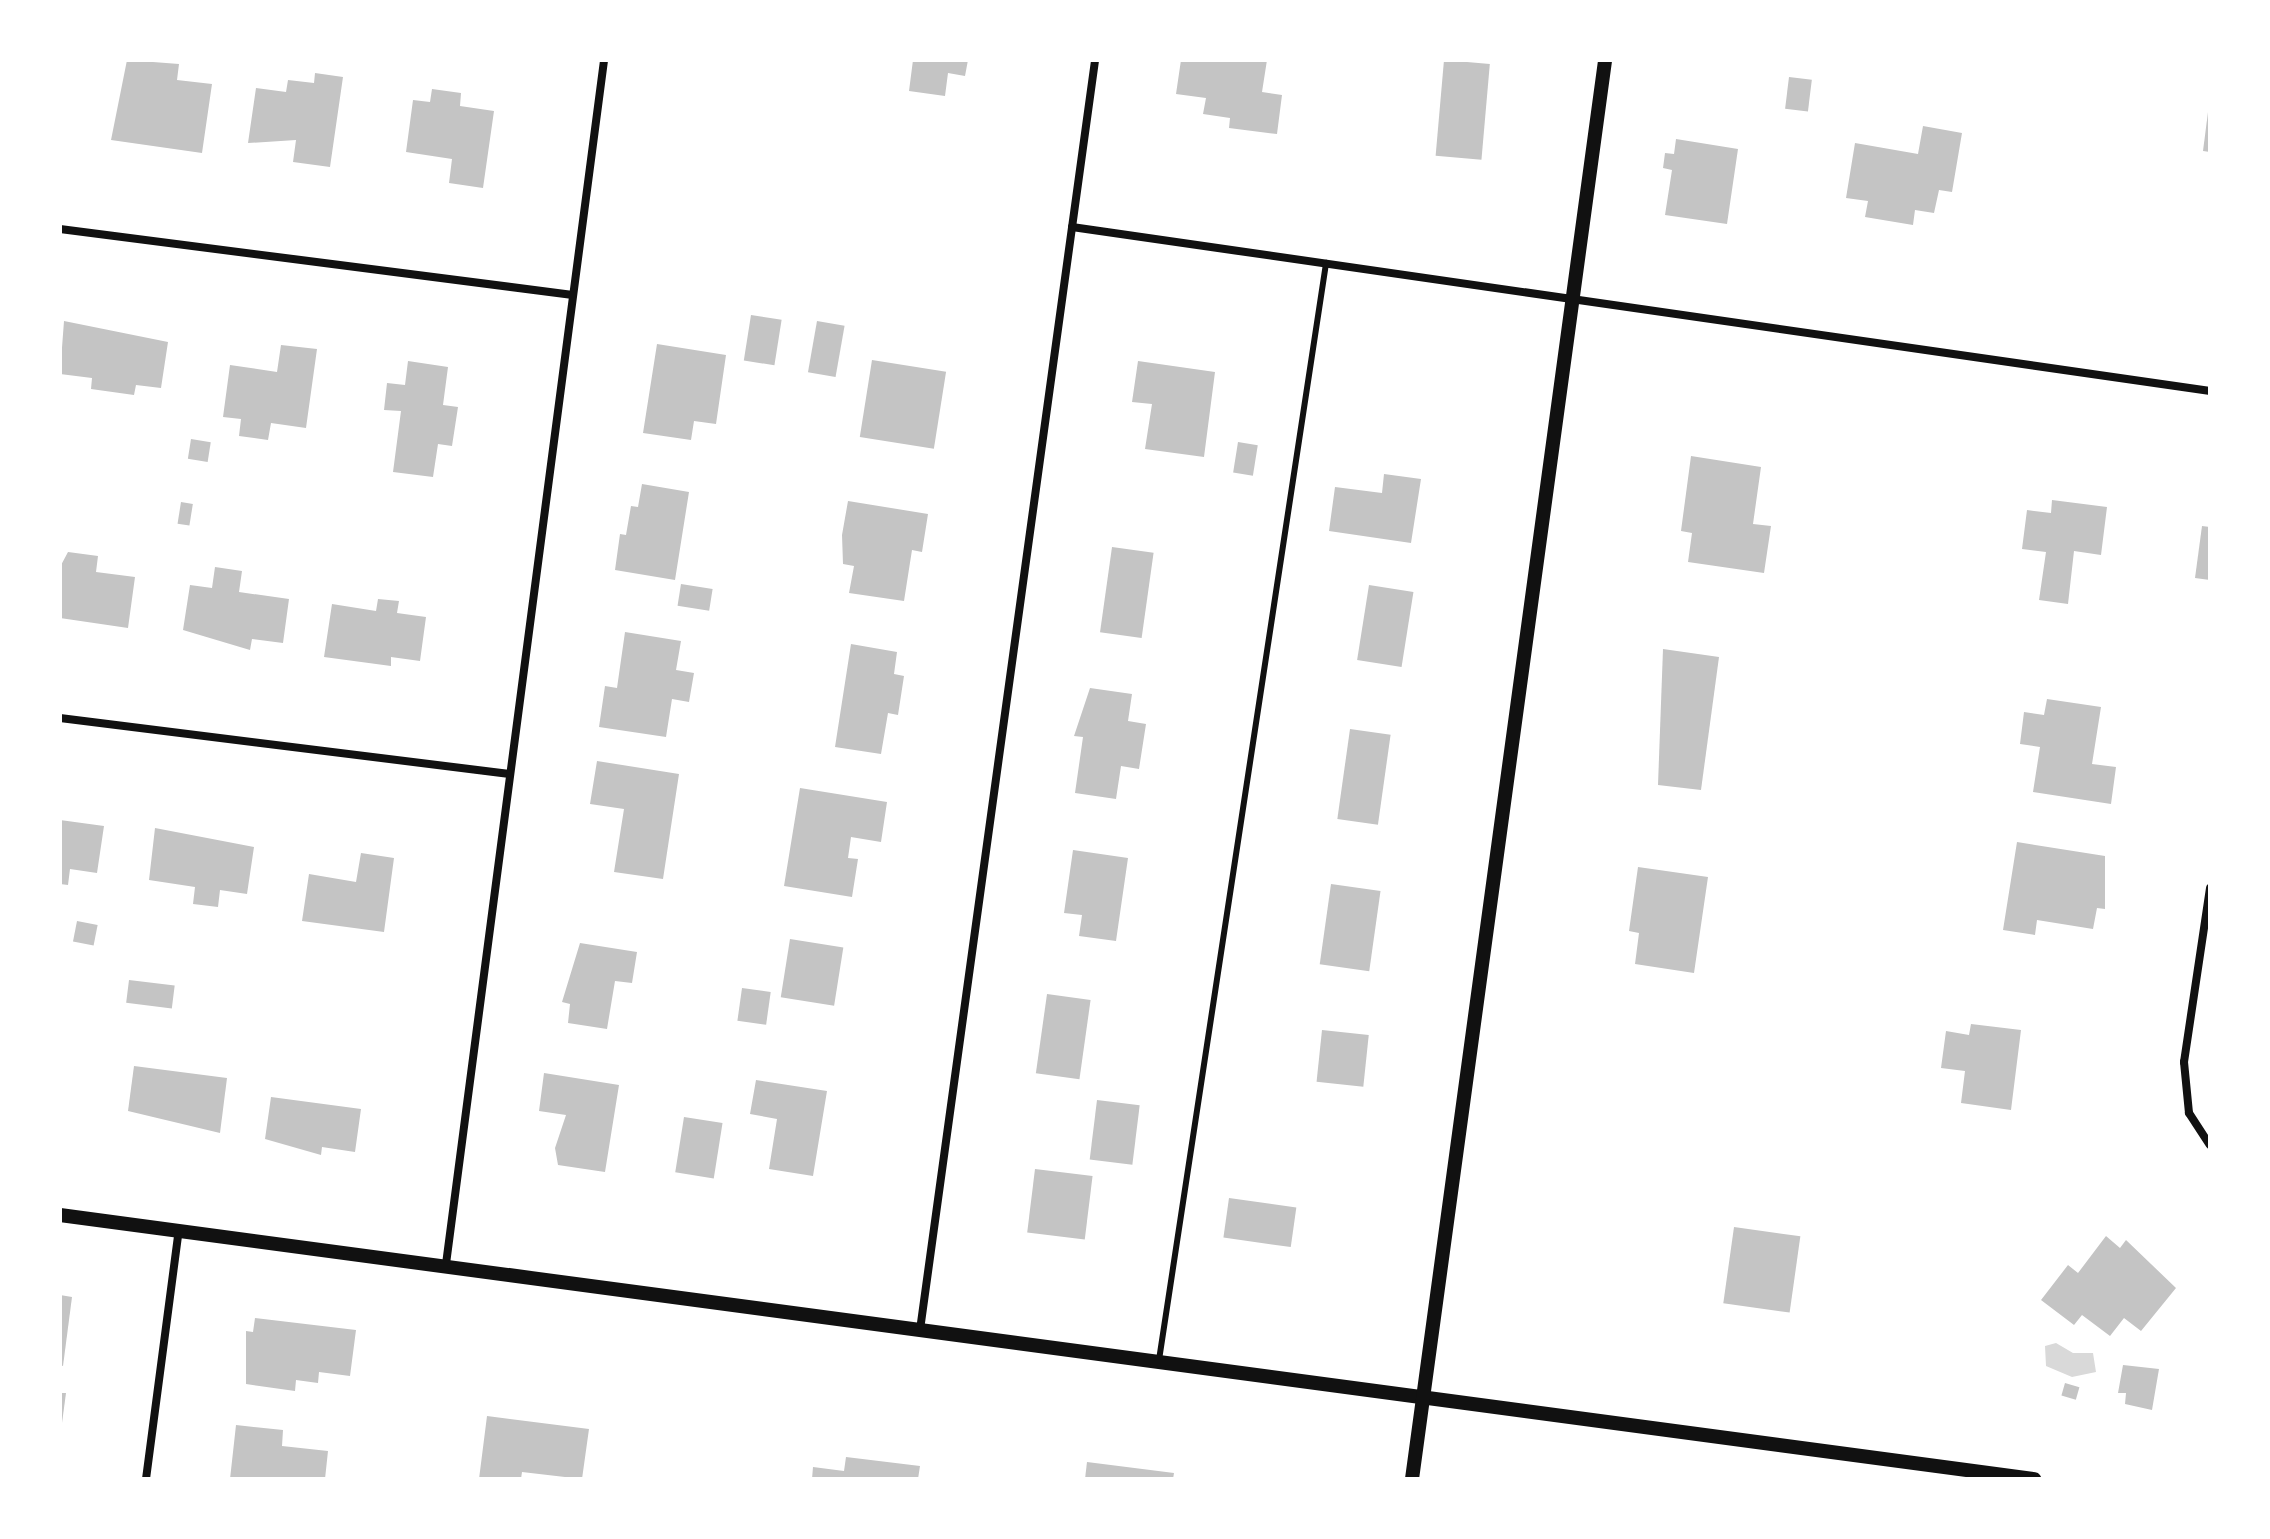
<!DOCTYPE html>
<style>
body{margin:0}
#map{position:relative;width:2270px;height:1539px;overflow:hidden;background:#fff;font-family:Signika,sans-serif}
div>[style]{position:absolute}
.water>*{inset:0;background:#d9d9d9}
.building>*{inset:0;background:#c4c4c4;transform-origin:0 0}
.service>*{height:6px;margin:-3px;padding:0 3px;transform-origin:3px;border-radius:3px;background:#111}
.minor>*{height:8px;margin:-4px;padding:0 4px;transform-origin:4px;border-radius:4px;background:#111}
.tertiary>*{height:14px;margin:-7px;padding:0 7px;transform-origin:7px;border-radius:7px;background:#111}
span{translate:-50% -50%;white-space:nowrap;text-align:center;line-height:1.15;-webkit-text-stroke:7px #fff;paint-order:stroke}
.frame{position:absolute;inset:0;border:62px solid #fff;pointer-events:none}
</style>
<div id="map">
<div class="water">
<div style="clip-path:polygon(2056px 1343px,2073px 1353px,2093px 1353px,2096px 1372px,2072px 1377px,2046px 1366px,2045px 1346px)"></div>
</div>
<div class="building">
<div style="clip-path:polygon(127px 60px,179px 64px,177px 80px,212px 84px,202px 153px,111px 140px)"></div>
<div style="clip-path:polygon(913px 60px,968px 60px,965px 76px,948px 73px,945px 96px,909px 91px)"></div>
<div style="clip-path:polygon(1181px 60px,1267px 60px,1262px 92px,1282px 95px,1277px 134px,1229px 128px,1230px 118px,1203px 114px,1206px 98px,1176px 94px)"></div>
<div style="left:1444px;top:60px;width:46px;height:96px;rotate:5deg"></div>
<div style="clip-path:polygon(315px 73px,343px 77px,330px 167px,293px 162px,296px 140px,248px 143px,256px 88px,286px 92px,288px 80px,314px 83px)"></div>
<div style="left:1789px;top:77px;width:23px;height:32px;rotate:7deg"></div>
<div style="clip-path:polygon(432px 89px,461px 93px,460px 106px,494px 111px,483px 188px,449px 183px,452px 159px,406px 152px,413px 100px,430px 102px)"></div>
<div style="clip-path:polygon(2208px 112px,2210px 112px,2210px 152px,2203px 151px)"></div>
<div style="clip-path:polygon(1923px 126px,1962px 133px,1952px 192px,1939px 190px,1934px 213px,1915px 210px,1913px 225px,1865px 217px,1868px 201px,1846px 198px,1855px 143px,1918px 154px)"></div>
<div style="clip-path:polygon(1676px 139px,1738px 149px,1727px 224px,1665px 215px,1672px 170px,1663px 168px,1665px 153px,1674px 154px)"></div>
<div style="left:751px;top:315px;width:31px;height:46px;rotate:9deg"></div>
<div style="clip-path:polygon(64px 321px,168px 342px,161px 388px,136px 385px,134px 395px,91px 389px,92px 378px,60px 374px)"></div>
<div style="left:817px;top:321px;width:28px;height:52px;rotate:10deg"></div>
<div style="clip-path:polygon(657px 344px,726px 355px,716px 424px,694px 421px,691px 440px,643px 433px)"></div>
<div style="clip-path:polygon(281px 345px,317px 349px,306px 428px,271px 423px,268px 440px,239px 436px,241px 419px,223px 417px,230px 365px,277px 372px)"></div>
<div style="left:872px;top:360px;width:75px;height:78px;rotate:9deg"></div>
<div style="clip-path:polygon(408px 361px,448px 367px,443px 405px,458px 407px,452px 446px,438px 444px,433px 477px,393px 472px,401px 411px,384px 410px,387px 383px,405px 385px)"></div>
<div style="clip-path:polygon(1138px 361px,1215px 372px,1204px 457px,1145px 449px,1152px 404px,1132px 402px)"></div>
<div style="left:191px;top:439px;width:20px;height:20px;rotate:9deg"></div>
<div style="left:1238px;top:442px;width:20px;height:31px;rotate:9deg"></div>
<div style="clip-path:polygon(1691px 456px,1761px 467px,1753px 524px,1771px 526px,1764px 573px,1688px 562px,1692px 533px,1681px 531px)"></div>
<div style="clip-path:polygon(1384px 474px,1421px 479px,1411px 543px,1329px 531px,1335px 487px,1382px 493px)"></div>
<div style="clip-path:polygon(642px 484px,689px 492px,675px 580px,615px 570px,620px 534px,626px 535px,631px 506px,638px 507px)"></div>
<div style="clip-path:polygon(2052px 500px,2107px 507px,2101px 555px,2074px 551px,2068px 604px,2039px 600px,2046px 552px,2022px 549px,2027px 510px,2051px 513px)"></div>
<div style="clip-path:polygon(848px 501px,928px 514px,922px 552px,912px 550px,904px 601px,849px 593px,854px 566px,843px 564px,842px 535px)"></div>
<div style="left:181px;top:502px;width:12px;height:22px;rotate:9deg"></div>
<div style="clip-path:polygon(2202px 526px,2210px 527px,2210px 580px,2195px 578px)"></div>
<div style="left:1112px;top:547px;width:42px;height:86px;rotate:8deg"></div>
<div style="clip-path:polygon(68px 552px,98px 556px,96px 572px,135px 577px,128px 628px,60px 618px,60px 567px)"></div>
<div style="clip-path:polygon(215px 567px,242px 571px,239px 592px,289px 599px,283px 643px,252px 639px,250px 650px,183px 630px,190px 585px,212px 588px)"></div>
<div style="left:681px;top:584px;width:32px;height:22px;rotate:9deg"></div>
<div style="left:1369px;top:585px;width:45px;height:76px;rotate:9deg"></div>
<div style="clip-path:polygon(378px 599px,399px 601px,397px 613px,426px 617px,420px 661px,391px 657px,391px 666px,324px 657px,332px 604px,376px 611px)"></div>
<div style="clip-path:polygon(625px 632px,681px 641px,676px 670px,694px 673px,689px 702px,672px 699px,666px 737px,599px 727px,605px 686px,617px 688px)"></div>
<div style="clip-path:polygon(851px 644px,897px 652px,894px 674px,904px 676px,898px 715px,888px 713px,881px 754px,835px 747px)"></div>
<div style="clip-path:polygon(1663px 649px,1719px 657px,1701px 790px,1658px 785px)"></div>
<div style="clip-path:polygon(1090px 688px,1132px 694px,1128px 721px,1146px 724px,1139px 769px,1121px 766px,1116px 799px,1075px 793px,1083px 737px,1074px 736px)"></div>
<div style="clip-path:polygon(2047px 699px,2101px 707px,2092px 764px,2116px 767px,2111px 804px,2033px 792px,2040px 747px,2020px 744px,2024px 712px,2044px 715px)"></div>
<div style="left:1350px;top:729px;width:41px;height:91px;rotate:8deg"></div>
<div style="clip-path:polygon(597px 761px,679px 774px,663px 879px,614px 872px,624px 809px,590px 804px)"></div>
<div style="clip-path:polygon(800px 788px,887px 802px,881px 842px,851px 837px,848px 858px,858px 859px,852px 897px,784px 886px)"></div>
<div style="clip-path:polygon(60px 820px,104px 826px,97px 873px,70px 869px,68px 885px,60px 884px)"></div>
<div style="clip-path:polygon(155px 828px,254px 847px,247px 894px,220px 890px,218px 907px,193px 904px,195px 887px,149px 880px)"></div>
<div style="clip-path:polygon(2017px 842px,2105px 856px,2105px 909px,2097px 908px,2093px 929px,2037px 920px,2035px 935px,2003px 930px)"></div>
<div style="clip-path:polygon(1073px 850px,1128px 858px,1116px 941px,1079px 936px,1082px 915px,1064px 913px)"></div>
<div style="clip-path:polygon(361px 853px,394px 858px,384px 932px,302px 921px,309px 874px,356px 882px)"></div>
<div style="clip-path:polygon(1638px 867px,1708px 877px,1694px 973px,1635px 964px,1639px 933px,1629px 931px)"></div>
<div style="left:1331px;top:884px;width:50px;height:81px;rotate:8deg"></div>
<div style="left:77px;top:921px;width:21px;height:21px;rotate:11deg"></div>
<div style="left:790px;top:939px;width:54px;height:59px;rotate:9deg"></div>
<div style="clip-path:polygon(580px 943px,637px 952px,632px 983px,615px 981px,607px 1029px,568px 1023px,570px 1004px,562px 1002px)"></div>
<div style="left:129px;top:980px;width:46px;height:23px;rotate:7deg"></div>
<div style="left:742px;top:988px;width:29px;height:33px;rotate:8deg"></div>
<div style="left:1047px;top:994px;width:44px;height:80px;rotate:8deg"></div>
<div style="clip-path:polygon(1971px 1024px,2021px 1030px,2011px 1110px,1961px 1103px,1965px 1071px,1941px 1068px,1946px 1031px,1969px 1035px)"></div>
<div style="left:1322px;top:1030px;width:47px;height:52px;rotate:6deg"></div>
<div style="clip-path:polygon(134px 1066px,227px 1078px,220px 1133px,128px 1111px)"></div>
<div style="clip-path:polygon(544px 1073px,619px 1085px,605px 1172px,558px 1165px,555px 1148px,566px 1115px,539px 1111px)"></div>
<div style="clip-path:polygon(756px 1080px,827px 1091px,813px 1176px,769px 1169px,777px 1119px,750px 1114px)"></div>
<div style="clip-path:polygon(271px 1097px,361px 1109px,355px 1152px,322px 1147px,321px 1155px,265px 1139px)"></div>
<div style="left:1097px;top:1100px;width:43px;height:60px;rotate:7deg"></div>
<div style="left:684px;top:1117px;width:39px;height:56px;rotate:9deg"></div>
<div style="left:1035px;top:1169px;width:58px;height:64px;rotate:7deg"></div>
<div style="left:1229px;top:1198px;width:68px;height:40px;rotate:8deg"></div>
<div style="left:1734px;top:1227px;width:67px;height:77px;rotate:8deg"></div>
<div style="clip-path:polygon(2106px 1236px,2120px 1248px,2126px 1240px,2176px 1288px,2141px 1331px,2124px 1318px,2110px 1336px,2082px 1315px,2074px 1325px,2041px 1300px,2068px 1265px,2078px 1273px)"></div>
<div style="clip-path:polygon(60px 1295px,72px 1297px,63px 1366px,60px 1365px)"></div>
<div style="clip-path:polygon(255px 1318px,356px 1330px,350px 1376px,319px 1372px,318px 1383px,296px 1380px,295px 1391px,246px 1384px,246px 1331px,253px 1332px)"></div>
<div style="clip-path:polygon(2123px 1365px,2159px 1369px,2152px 1410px,2125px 1404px,2126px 1393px,2118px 1393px)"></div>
<div style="left:2065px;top:1383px;width:15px;height:13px;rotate:16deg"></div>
<div style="clip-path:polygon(60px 1393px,66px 1393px,62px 1423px,60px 1423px)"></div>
<div style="clip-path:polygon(487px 1416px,589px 1429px,582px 1479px,522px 1472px,521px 1479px,479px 1479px)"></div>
<div style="clip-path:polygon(236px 1425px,283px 1430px,282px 1446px,328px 1451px,325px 1479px,230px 1479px)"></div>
<div style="clip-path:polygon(846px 1457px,920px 1466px,918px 1479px,812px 1479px,813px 1467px,844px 1471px)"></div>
<div style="clip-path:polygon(1087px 1462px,1174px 1473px,1173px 1479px,1085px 1479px)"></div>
</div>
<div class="service">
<div style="left:1159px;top:1360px;width:1110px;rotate:-81.34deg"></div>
</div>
<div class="minor">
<div style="left:1072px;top:227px;width:1150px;rotate:8.2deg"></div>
<div style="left:60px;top:229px;width:517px;rotate:7.33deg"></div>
<div style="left:60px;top:718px;width:451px;rotate:7.1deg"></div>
<div style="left:2210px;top:888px;width:176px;rotate:98.5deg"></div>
<div style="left:2184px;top:1062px;width:51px;rotate:84.4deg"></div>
<div style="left:2189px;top:1113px;width:38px;rotate:57deg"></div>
<div style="left:446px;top:1264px;width:1214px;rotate:-82.52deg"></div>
<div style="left:920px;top:1330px;width:1282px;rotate:-82.15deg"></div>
<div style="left:146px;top:1479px;width:251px;rotate:-82.5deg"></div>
</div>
<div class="tertiary">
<div style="left:60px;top:1215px;width:1992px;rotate:7.62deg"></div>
<div style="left:1412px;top:1479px;width:1432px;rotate:-82.25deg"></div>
</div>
<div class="frame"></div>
</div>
